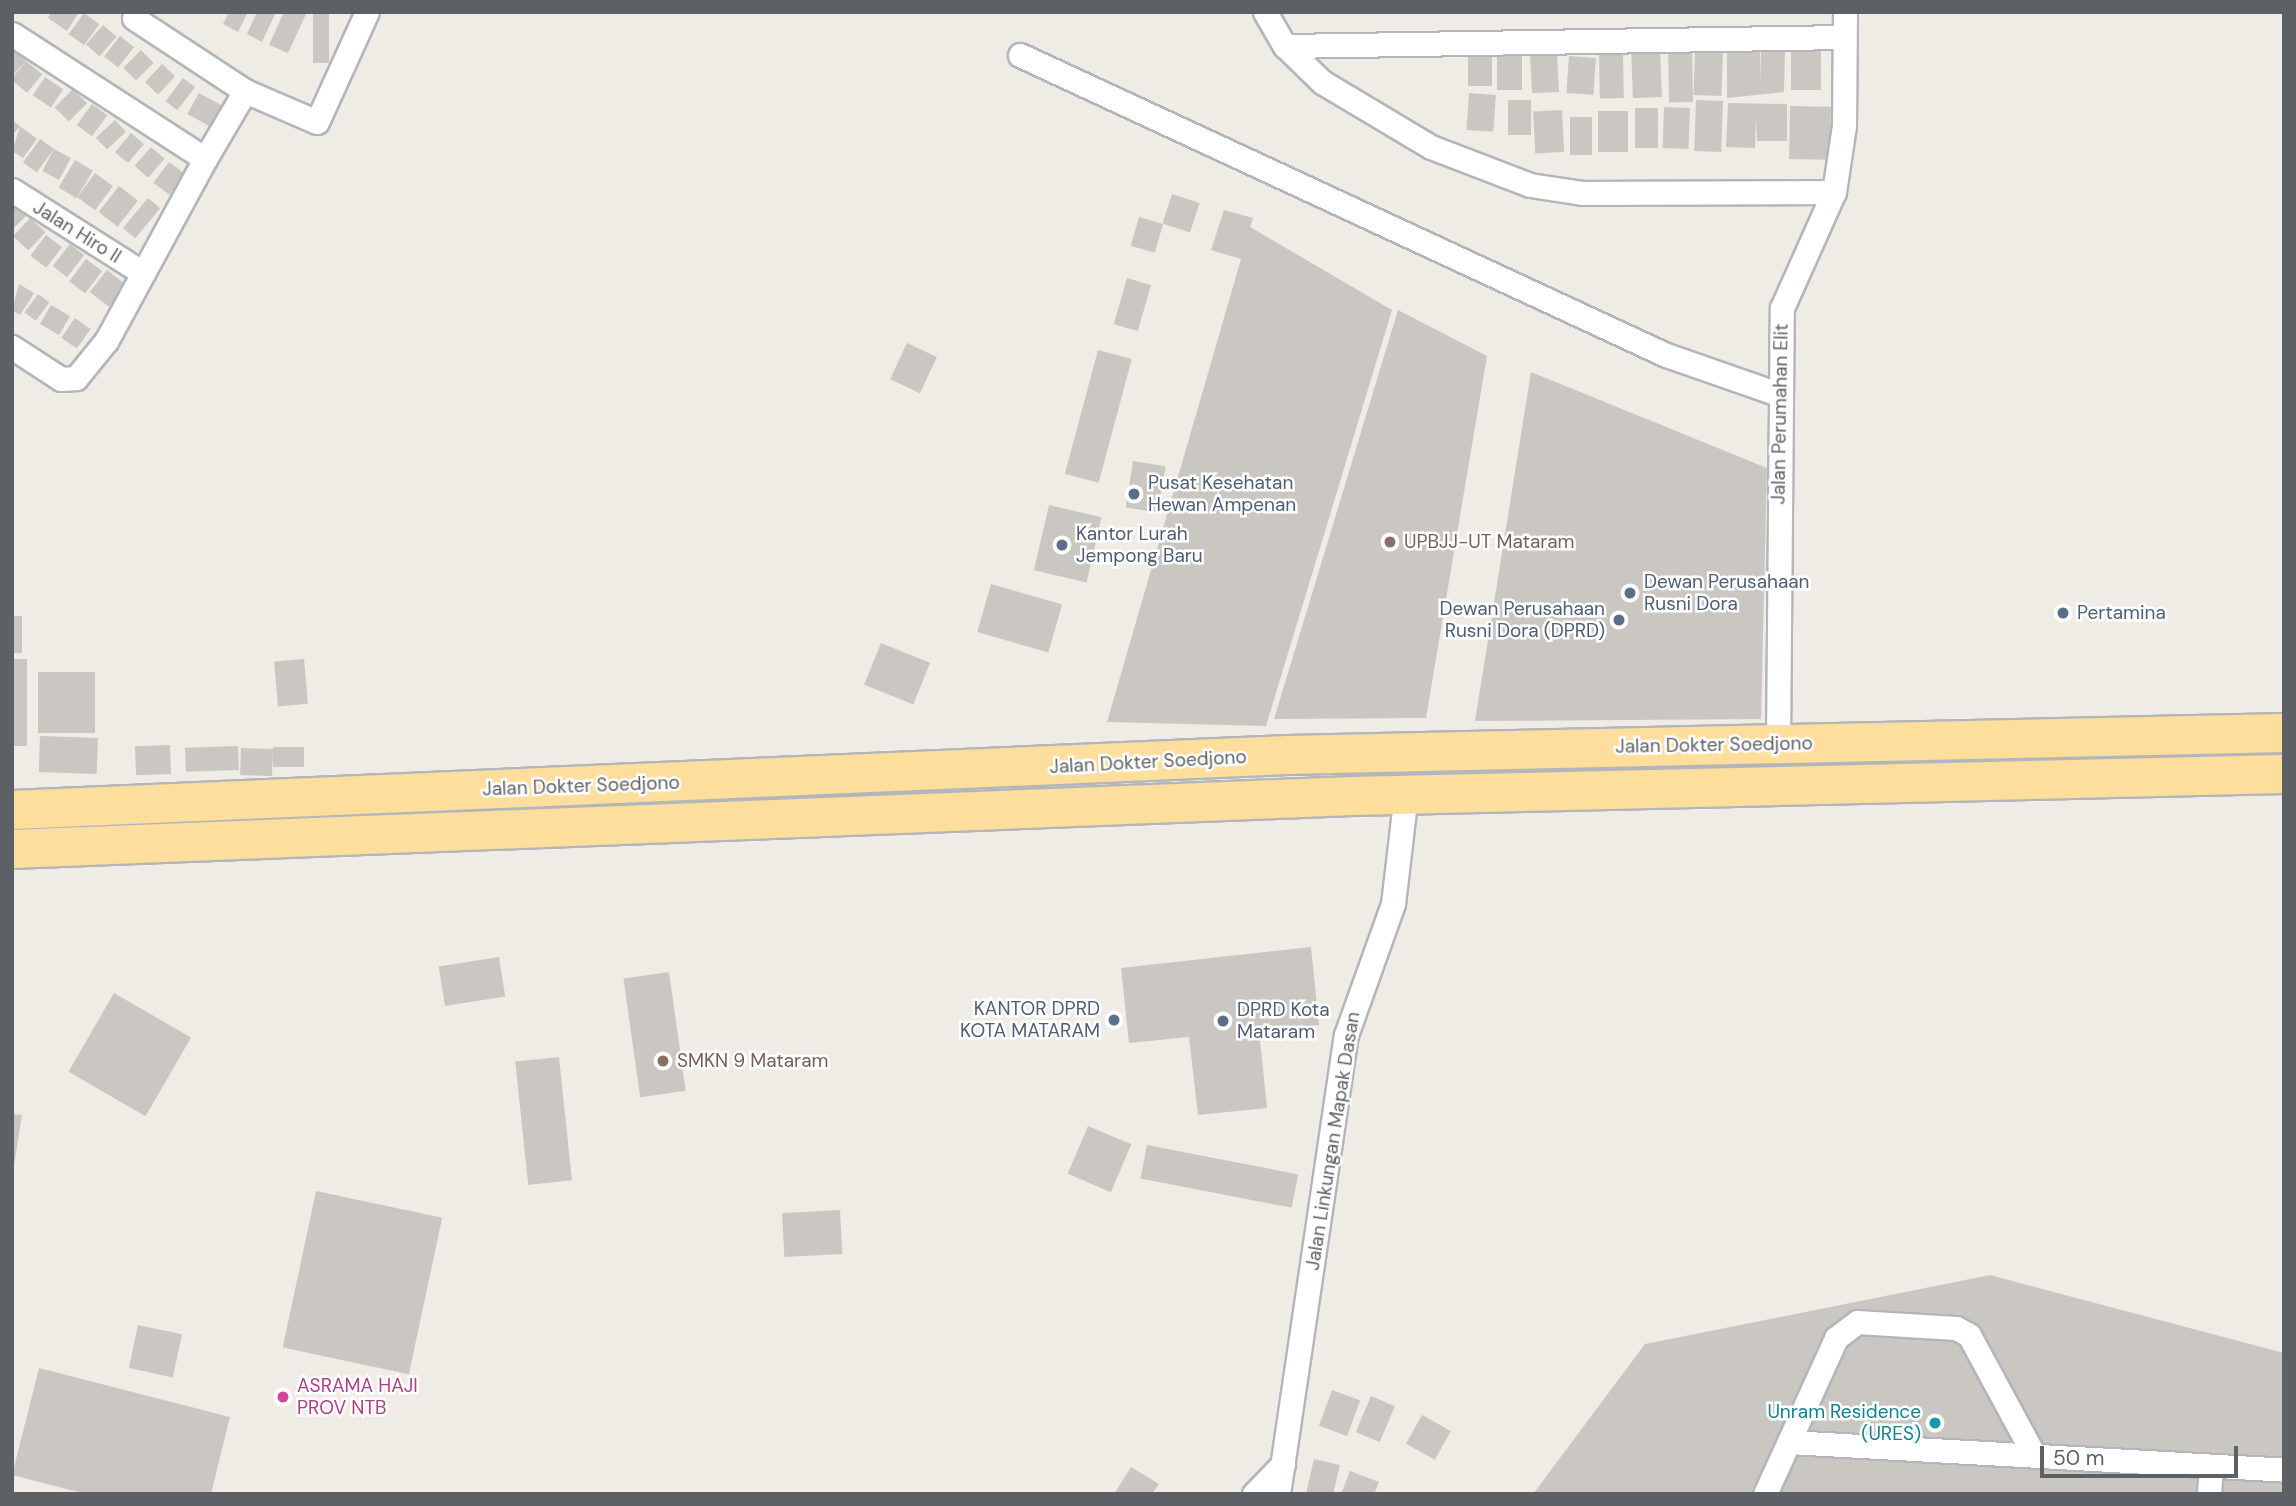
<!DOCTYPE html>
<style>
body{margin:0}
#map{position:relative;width:2296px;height:1506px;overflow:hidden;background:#efece5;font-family:"DM Sans",sans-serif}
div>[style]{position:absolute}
.building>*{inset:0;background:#cac7c2;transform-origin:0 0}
.roads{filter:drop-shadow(2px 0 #b2b6ba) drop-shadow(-2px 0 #b2b6ba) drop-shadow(0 2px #b2b6ba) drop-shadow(0 -2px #b2b6ba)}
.minor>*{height:23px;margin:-11.5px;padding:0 11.5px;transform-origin:11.5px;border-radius:11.5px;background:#fff}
.trunk>*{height:38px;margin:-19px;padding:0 19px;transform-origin:19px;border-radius:19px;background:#fdde9d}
.dots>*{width:19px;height:19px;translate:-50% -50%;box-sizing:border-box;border:4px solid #fff;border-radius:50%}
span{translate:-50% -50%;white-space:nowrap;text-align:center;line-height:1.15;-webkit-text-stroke:5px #fff;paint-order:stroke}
.street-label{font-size:19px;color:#5d6165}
.service-label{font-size:19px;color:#4e5e75}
.left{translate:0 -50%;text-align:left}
.right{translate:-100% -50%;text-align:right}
.education-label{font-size:19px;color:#785e54}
.hotel-label{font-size:19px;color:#b23c85}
.culture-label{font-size:19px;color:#0d838f}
.frame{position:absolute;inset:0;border:14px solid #5d6165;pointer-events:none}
.scale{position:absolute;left:2040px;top:1446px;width:198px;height:32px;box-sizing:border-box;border:4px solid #5d6165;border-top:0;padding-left:9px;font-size:21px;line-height:24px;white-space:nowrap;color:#5d6165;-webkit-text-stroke:5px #fff;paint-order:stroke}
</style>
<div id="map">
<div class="building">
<div style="clip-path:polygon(51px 12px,76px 12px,78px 14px,67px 31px,48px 18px)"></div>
<div style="clip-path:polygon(229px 12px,248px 12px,238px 32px,223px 24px)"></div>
<div style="clip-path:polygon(257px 12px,276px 12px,262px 42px,247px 34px)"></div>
<div style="clip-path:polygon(284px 12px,307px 12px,288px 53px,269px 45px)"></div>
<div style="left:313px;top:12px;width:16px;height:51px"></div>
<div style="left:84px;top:13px;width:19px;height:26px;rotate:36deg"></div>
<div style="left:103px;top:25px;width:18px;height:26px;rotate:41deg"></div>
<div style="left:120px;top:36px;width:18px;height:26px;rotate:38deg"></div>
<div style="clip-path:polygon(1727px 42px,1760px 42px,1760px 83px,1761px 50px,1785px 50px,1784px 92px,1727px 98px)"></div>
<div style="left:1692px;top:43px;width:59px;height:24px;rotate:89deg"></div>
<div style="left:1660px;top:44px;width:53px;height:29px;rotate:88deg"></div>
<div style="left:1791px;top:46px;width:30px;height:44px"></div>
<div style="left:1497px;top:49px;width:25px;height:41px"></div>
<div style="clip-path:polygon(15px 50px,26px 61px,12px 76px,12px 52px)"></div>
<div style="left:141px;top:50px;width:18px;height:25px;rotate:45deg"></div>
<div style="left:1695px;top:50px;width:28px;height:45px;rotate:2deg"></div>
<div style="left:1623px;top:52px;width:46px;height:24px;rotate:89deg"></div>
<div style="left:1557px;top:53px;width:39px;height:27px;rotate:87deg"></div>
<div style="left:1569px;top:56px;width:27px;height:37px;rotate:4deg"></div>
<div style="left:1468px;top:57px;width:24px;height:29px"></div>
<div style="left:26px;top:61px;width:21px;height:24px;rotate:39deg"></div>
<div style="left:162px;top:64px;width:18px;height:25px;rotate:43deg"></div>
<div style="left:45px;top:77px;width:22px;height:22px;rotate:34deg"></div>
<div style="left:183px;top:78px;width:15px;height:29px;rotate:37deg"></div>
<div style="left:73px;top:89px;width:20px;height:26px;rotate:45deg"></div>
<div style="left:199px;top:93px;width:29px;height:24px;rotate:29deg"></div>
<div style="left:1469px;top:93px;width:27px;height:37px;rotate:4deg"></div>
<div style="left:1508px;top:100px;width:23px;height:35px"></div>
<div style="left:1696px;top:100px;width:27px;height:51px;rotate:2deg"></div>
<div style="clip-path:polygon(1728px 103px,1787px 104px,1787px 141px,1757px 141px,1756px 117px,1755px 148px,1726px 147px)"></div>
<div style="left:92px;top:104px;width:19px;height:26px;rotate:36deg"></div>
<div style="left:1790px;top:106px;width:41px;height:53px;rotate:1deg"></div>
<div style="left:1664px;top:107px;width:26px;height:41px;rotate:2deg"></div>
<div style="left:1635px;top:108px;width:23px;height:40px"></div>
<div style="left:1562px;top:110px;width:42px;height:29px;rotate:87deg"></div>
<div style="left:1598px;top:111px;width:30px;height:41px"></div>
<div style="left:1570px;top:117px;width:22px;height:38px"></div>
<div style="clip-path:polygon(12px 120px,37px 139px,23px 158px,12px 151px,20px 127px,12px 135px)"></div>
<div style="left:115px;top:120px;width:16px;height:26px;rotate:47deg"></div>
<div style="left:131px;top:133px;width:17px;height:25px;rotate:40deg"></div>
<div style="left:40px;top:139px;width:17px;height:29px;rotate:36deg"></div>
<div style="left:151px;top:147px;width:18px;height:25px;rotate:41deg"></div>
<div style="left:54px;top:149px;width:19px;height:25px;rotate:28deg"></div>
<div style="left:75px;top:160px;width:21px;height:32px;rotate:31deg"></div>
<div style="left:169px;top:162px;width:20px;height:26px;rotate:37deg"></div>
<div style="left:95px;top:173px;width:22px;height:30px;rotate:36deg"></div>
<div style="left:119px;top:186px;width:24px;height:33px;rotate:38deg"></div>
<div style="left:1172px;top:194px;width:29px;height:31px;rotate:18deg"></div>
<div style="left:148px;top:198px;width:16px;height:39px;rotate:40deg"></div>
<div style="clip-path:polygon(12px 202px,26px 216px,12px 230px)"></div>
<div style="clip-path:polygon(1224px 210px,1253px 218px,1250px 227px,1392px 310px,1266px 726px,1107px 722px,1241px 259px,1211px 250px)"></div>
<div style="left:1139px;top:217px;width:25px;height:30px;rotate:16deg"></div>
<div style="left:30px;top:218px;width:21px;height:25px;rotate:43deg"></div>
<div style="left:46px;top:235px;width:20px;height:26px;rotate:37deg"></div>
<div style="left:70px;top:244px;width:18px;height:28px;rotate:38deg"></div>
<div style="left:86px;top:259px;width:20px;height:28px;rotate:37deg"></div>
<div style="left:107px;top:270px;width:24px;height:28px;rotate:38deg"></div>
<div style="left:1127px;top:278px;width:25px;height:48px;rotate:16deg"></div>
<div style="clip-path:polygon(19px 284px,34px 293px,20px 315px,12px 310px)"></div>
<div style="left:38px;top:294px;width:14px;height:23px;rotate:36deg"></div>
<div style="left:51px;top:305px;width:22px;height:22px;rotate:30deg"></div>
<div style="clip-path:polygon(1398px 310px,1487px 356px,1426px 718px,1274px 719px)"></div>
<div style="left:75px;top:318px;width:19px;height:24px;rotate:35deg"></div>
<div style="left:907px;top:343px;width:33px;height:40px;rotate:25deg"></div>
<div style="left:1098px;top:350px;width:35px;height:128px;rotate:15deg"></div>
<div style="clip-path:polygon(1531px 372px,1767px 468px,1761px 719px,1475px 721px)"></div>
<div style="left:1133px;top:461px;width:33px;height:47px;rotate:9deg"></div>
<div style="left:1049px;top:505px;width:54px;height:67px;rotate:13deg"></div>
<div style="left:991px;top:584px;width:74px;height:50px;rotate:16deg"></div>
<div style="left:12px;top:616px;width:10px;height:37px"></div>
<div style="left:881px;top:643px;width:53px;height:45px;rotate:22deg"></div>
<div style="left:12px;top:659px;width:15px;height:87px"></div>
<div style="left:304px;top:659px;width:45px;height:30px;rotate:85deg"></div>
<div style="left:38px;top:672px;width:57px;height:61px"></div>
<div style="left:40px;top:736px;width:58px;height:36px;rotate:2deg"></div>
<div style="left:170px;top:745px;width:29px;height:35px;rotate:88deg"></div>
<div style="left:238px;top:746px;width:24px;height:53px;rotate:88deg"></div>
<div style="left:304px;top:747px;width:20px;height:31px;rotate:90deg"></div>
<div style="left:241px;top:748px;width:32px;height:27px;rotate:2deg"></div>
<div style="clip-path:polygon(1311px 947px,1319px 1025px,1259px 1031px,1267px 1108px,1198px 1115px,1189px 1037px,1129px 1043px,1121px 968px)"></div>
<div style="left:499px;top:957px;width:40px;height:61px;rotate:81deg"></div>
<div style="left:669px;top:972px;width:120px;height:46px;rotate:82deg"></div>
<div style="left:114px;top:993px;width:89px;height:91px;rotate:30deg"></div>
<div style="left:559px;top:1057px;width:124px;height:44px;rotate:84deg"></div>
<div style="clip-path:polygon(12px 1114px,22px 1115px,14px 1165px,12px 1165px)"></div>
<div style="left:1088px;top:1126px;width:47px;height:52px;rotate:23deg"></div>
<div style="left:1147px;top:1145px;width:154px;height:34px;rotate:11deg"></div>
<div style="left:316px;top:1191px;width:129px;height:160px;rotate:12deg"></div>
<div style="left:840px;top:1210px;width:44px;height:58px;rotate:87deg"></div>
<div style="clip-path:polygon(1990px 1275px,2284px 1353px,2284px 1494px,1533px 1494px,1645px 1344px)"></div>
<div style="left:138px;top:1325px;width:45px;height:44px;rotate:12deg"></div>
<div style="clip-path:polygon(39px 1368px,230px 1417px,211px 1494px,86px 1494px,12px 1475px)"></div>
<div style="left:1332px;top:1390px;width:30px;height:38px;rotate:20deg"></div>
<div style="left:1371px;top:1396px;width:26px;height:39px;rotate:23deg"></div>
<div style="left:1422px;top:1415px;width:33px;height:33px;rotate:29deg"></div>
<div style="clip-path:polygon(1314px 1459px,1340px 1465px,1333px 1494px,1306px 1494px)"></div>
<div style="clip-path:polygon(1131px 1467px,1159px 1484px,1152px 1494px,1114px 1494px)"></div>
<div style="clip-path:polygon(1350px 1471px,1379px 1482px,1374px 1494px,1341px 1494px)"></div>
</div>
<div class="roads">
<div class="minor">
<div style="left:1265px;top:12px;width:39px;rotate:60deg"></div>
<div style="left:1285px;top:46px;width:52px;rotate:44.2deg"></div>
<div style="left:1322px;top:82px;width:127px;rotate:30.8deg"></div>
<div style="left:1431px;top:147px;width:106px;rotate:21deg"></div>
<div style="left:1530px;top:185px;width:54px;rotate:8.6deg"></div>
<div style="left:1583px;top:193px;width:251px;rotate:-0.2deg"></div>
<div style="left:134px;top:18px;width:133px;rotate:33.3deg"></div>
<div style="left:245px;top:91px;width:79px;rotate:120.5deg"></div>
<div style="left:12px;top:34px;width:230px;rotate:32.9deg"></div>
<div style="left:205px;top:159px;width:207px;rotate:118.5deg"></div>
<div style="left:106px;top:341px;width:48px;rotate:129deg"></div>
<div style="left:76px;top:378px;width:15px;rotate:176deg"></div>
<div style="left:61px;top:379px;width:59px;rotate:-146.9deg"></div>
<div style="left:1285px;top:46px;width:559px;rotate:-0.92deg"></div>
<div style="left:1020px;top:55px;width:712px;rotate:24.91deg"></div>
<div style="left:1666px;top:355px;width:119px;rotate:19.2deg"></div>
<div style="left:245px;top:91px;width:78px;rotate:23.3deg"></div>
<div style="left:317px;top:122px;width:121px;rotate:-65.6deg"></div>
<div style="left:12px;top:190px;width:155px;rotate:32.4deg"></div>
<div style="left:1778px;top:744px;width:436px;rotate:-89.5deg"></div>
<div style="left:1782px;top:308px;width:127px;rotate:-65.9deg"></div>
<div style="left:1834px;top:192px;width:67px;rotate:-81.4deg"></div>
<div style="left:1844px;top:126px;width:114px;rotate:-89.5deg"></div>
<div style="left:1789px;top:1442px;width:496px;rotate:3.2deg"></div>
<div style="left:1254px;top:1494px;width:42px;rotate:-46deg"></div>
<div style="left:1278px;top:1494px;width:464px;rotate:-81.6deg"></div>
<div style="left:1346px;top:1035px;width:139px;rotate:-70.3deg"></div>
<div style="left:1393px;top:904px;width:111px;rotate:-83.3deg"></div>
<div style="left:1765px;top:1494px;width:171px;rotate:-65.5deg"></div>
<div style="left:1836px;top:1338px;width:26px;rotate:-37deg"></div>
<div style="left:1857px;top:1322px;width:99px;rotate:3.5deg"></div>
<div style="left:1956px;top:1328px;width:15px;rotate:28deg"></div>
<div style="left:1969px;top:1335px;width:136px;rotate:61.6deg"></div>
<div style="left:2209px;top:1494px;width:27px;rotate:-86deg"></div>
</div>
<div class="trunk">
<div style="left:12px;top:810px;width:1277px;rotate:-2.47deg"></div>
<div style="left:1288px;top:755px;width:996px;rotate:-1.27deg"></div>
<div style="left:12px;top:849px;width:1342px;rotate:-2.26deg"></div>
<div style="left:1353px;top:796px;width:931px;rotate:-1.35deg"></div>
</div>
</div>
<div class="dots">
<div style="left:1134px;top:494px;background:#5c6f8a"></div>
<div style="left:1390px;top:542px;background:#8d6e63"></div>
<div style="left:1062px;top:545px;background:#5c6f8a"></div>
<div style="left:1630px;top:593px;background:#5c6f8a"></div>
<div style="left:2063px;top:613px;background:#5c6f8a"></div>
<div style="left:1619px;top:620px;background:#5c6f8a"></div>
<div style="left:1114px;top:1020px;background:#5c6f8a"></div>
<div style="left:1223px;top:1021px;background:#5c6f8a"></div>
<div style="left:663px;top:1061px;background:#8d6e63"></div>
<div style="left:283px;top:1397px;background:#d1479c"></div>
<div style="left:1935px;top:1423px;background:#0f9aa8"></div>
</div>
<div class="street-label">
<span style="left:77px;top:232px;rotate:32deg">Jalan Hiro II</span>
<span style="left:1780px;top:414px;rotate:-89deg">Jalan Perumahan Elit</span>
<span style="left:1714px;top:745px;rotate:-1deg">Jalan Dokter Soedjono</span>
<span style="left:1148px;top:762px;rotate:-3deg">Jalan Dokter Soedjono</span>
<span style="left:581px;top:786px;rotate:-2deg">Jalan Dokter Soedjono</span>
<span style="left:1333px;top:1141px;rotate:-81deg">Jalan Linkungan Mapak Dasan</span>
</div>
<div class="service-label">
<span class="left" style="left:1148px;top:494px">Pusat Kesehatan<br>Hewan Ampenan</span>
<span class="left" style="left:1076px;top:545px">Kantor Lurah<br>Jempong Baru</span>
<span class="left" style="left:1644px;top:593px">Dewan Perusahaan<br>Rusni Dora</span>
<span class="right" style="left:1605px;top:620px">Dewan Perusahaan<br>Rusni Dora (DPRD)</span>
<span class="left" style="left:2077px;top:613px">Pertamina</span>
<span class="right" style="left:1100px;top:1020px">KANTOR DPRD<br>KOTA MATARAM</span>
<span class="left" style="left:1237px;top:1021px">DPRD Kota<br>Mataram</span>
</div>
<div class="education-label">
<span class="left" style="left:1404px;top:542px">UPBJJ-UT Mataram</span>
<span class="left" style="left:677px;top:1061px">SMKN 9 Mataram</span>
</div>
<div class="hotel-label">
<span class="left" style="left:297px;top:1397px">ASRAMA HAJI<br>PROV NTB</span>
</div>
<div class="culture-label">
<span class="right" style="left:1921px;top:1423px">Unram Residence<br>(URES)</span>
</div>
<div class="frame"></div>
<div class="scale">50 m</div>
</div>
